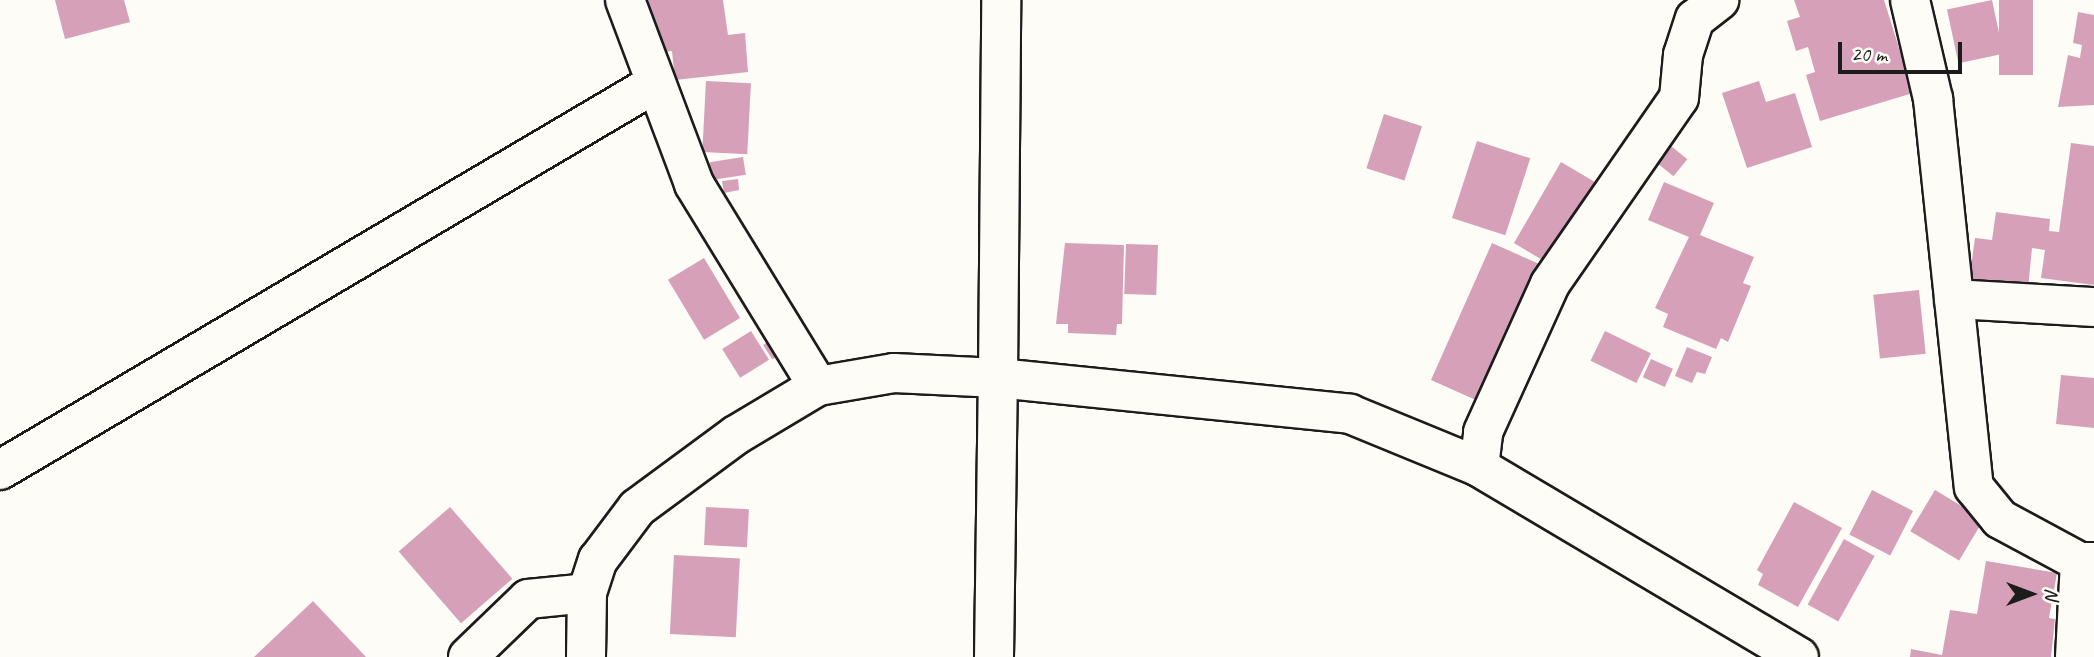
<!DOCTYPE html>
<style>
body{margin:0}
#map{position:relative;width:2094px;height:657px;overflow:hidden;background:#fdfcf7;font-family:Caveat,sans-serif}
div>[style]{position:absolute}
.building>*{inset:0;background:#d5a0b8;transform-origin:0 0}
.roads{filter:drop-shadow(2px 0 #1c1c1c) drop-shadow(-2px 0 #1c1c1c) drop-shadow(0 2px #1c1c1c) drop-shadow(0 -2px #1c1c1c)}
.minor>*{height:38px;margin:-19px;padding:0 19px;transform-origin:19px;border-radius:19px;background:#fdfcf7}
.tertiary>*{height:38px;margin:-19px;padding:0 19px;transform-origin:19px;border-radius:19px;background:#fdfcf7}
span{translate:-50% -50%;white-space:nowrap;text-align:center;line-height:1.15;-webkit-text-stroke:7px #fdfcf7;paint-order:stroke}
.north{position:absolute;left:1996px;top:559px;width:70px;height:70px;-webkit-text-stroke:5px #fdfcf7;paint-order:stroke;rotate:90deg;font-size:19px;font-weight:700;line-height:28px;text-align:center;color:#1c1c1c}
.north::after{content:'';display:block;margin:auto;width:24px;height:32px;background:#1c1c1c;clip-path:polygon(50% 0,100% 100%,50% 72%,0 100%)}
.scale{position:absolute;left:1838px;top:42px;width:124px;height:32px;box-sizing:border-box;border:4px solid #1c1c1c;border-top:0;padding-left:9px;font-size:21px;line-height:24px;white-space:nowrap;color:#1c1c1c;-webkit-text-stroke:5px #fdfcf7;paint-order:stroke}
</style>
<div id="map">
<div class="building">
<div style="clip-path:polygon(55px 0,124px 0,130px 22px,65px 39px)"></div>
<div style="clip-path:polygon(648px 0,723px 0,728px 35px,745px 33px,748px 72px,675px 80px,672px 51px,664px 52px)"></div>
<div style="clip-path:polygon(1794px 0,1884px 0,1913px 93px,1820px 121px,1806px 75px,1815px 72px,1808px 47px,1796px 51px,1787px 21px,1800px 17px)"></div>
<div style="left:1992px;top:0;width:55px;height:46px;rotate:78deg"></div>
<div style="left:1999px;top:0;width:34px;height:75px"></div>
<div style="clip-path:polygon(2078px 12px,2094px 15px,2094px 105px,2058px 107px,2068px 55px,2080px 58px,2082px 45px,2073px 43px)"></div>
<div style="left:706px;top:81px;width:45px;height:71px;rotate:3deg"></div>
<div style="clip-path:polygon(1759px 81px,1766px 102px,1795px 93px,1812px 147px,1747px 168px,1722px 93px)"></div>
<div style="left:1384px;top:114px;width:40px;height:57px;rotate:18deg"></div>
<div style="left:1477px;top:141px;width:56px;height:81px;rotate:18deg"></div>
<div style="clip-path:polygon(2071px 143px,2094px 146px,2094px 285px,2041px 278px,2045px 250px,2032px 248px,2028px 289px,1969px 281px,1975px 238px,1992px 240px,1996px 212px,2050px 219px,2049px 231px,2059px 232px)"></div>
<div style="left:1671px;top:146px;width:21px;height:22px;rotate:39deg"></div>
<div style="left:743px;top:157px;width:18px;height:34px;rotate:81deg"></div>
<div style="clip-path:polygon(1561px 162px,1600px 185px,1544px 261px,1514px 243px)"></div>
<div style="clip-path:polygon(738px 179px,739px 190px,724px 193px,722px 181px)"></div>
<div style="clip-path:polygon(1664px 182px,1714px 203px,1700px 235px,1754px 257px,1743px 283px,1751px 286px,1728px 342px,1721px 338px,1716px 349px,1663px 327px,1668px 314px,1655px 308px,1689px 237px,1648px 220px)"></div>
<div style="clip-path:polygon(1065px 243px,1124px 245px,1122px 324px,1117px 324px,1116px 335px,1068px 333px,1068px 324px,1056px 324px)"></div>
<div style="left:1492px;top:243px;width:57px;height:150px;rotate:24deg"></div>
<div style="left:1126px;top:244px;width:32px;height:50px;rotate:2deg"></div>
<div style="left:704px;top:258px;width:70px;height:42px;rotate:59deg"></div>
<div style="left:1919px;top:290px;width:64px;height:46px;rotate:84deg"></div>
<div style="left:751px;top:331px;width:34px;height:34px;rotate:58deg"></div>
<div style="left:1605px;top:331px;width:51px;height:33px;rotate:26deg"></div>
<div style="left:774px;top:338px;width:17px;height:13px;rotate:57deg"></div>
<div style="clip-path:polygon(1687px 347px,1712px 357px,1705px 374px,1697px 372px,1692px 383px,1675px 376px)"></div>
<div style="left:1651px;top:359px;width:24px;height:20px;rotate:24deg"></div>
<div style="clip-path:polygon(2061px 375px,2094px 378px,2094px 428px,2056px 424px)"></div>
<div style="left:1872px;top:490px;width:46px;height:50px;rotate:27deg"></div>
<div style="left:1935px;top:490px;width:57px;height:48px;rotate:31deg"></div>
<div style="clip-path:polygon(1794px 502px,1842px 528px,1798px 607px,1758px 585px,1763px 574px,1757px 570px)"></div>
<div style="left:450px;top:507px;width:95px;height:68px;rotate:49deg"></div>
<div style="left:706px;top:507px;width:43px;height:38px;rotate:3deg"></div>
<div style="left:1844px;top:539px;width:35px;height:75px;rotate:29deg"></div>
<div style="left:674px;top:555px;width:66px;height:79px;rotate:3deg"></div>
<div style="clip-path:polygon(1986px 561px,2057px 573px,2049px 618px,2055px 619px,2051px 657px,1910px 657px,1911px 649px,1942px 655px,1950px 610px,1977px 614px)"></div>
<div style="clip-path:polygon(313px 601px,366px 657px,254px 657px)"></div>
</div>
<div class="roads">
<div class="minor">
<div style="left:625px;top:0;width:197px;rotate:69.4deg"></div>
<div style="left:694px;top:184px;width:237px;rotate:58.5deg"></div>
<div style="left:1910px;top:0;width:102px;rotate:76.9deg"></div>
<div style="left:1933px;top:99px;width:390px;rotate:84deg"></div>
<div style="left:1974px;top:487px;width:41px;rotate:50.9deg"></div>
<div style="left:2000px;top:519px;width:91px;rotate:28.3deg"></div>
<div style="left:2080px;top:562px;width:14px"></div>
<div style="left:1954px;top:299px;width:140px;rotate:3.3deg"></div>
<div style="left:1479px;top:467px;width:35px;rotate:-83deg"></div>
<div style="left:1483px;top:432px;width:162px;rotate:-65.6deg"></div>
<div style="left:1550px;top:284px;width:226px;rotate:-55.3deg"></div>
<div style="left:1679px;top:98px;width:43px;rotate:-84.7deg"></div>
<div style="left:1683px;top:55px;width:38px;rotate:-72deg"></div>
<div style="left:1695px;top:19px;width:31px;rotate:-38deg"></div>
<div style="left:0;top:470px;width:759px;rotate:-30.55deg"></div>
<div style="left:468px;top:657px;width:83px;rotate:-44deg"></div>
<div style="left:528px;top:599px;width:59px;rotate:-5.8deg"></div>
<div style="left:994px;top:657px;width:279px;rotate:-89.2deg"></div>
<div style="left:2075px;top:657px;width:95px;rotate:-87deg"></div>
</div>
<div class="tertiary">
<div style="left:998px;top:378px;width:378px;rotate:-89.5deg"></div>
<div style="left:586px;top:657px;width:64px;rotate:-89.1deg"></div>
<div style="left:587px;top:593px;width:35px;rotate:-72deg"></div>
<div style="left:598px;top:560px;width:65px;rotate:-53.1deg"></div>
<div style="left:637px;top:508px;width:123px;rotate:-36.4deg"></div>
<div style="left:736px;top:435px;width:96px;rotate:-30.9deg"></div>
<div style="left:818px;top:386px;width:77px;rotate:-9.7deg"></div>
<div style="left:894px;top:373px;width:104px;rotate:2.8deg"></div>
<div style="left:998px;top:378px;width:354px;rotate:5.8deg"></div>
<div style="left:1350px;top:414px;width:139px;rotate:22.3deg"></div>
<div style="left:1479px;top:467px;width:372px;rotate:30.7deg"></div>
</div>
</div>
<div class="north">N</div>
<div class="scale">20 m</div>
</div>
